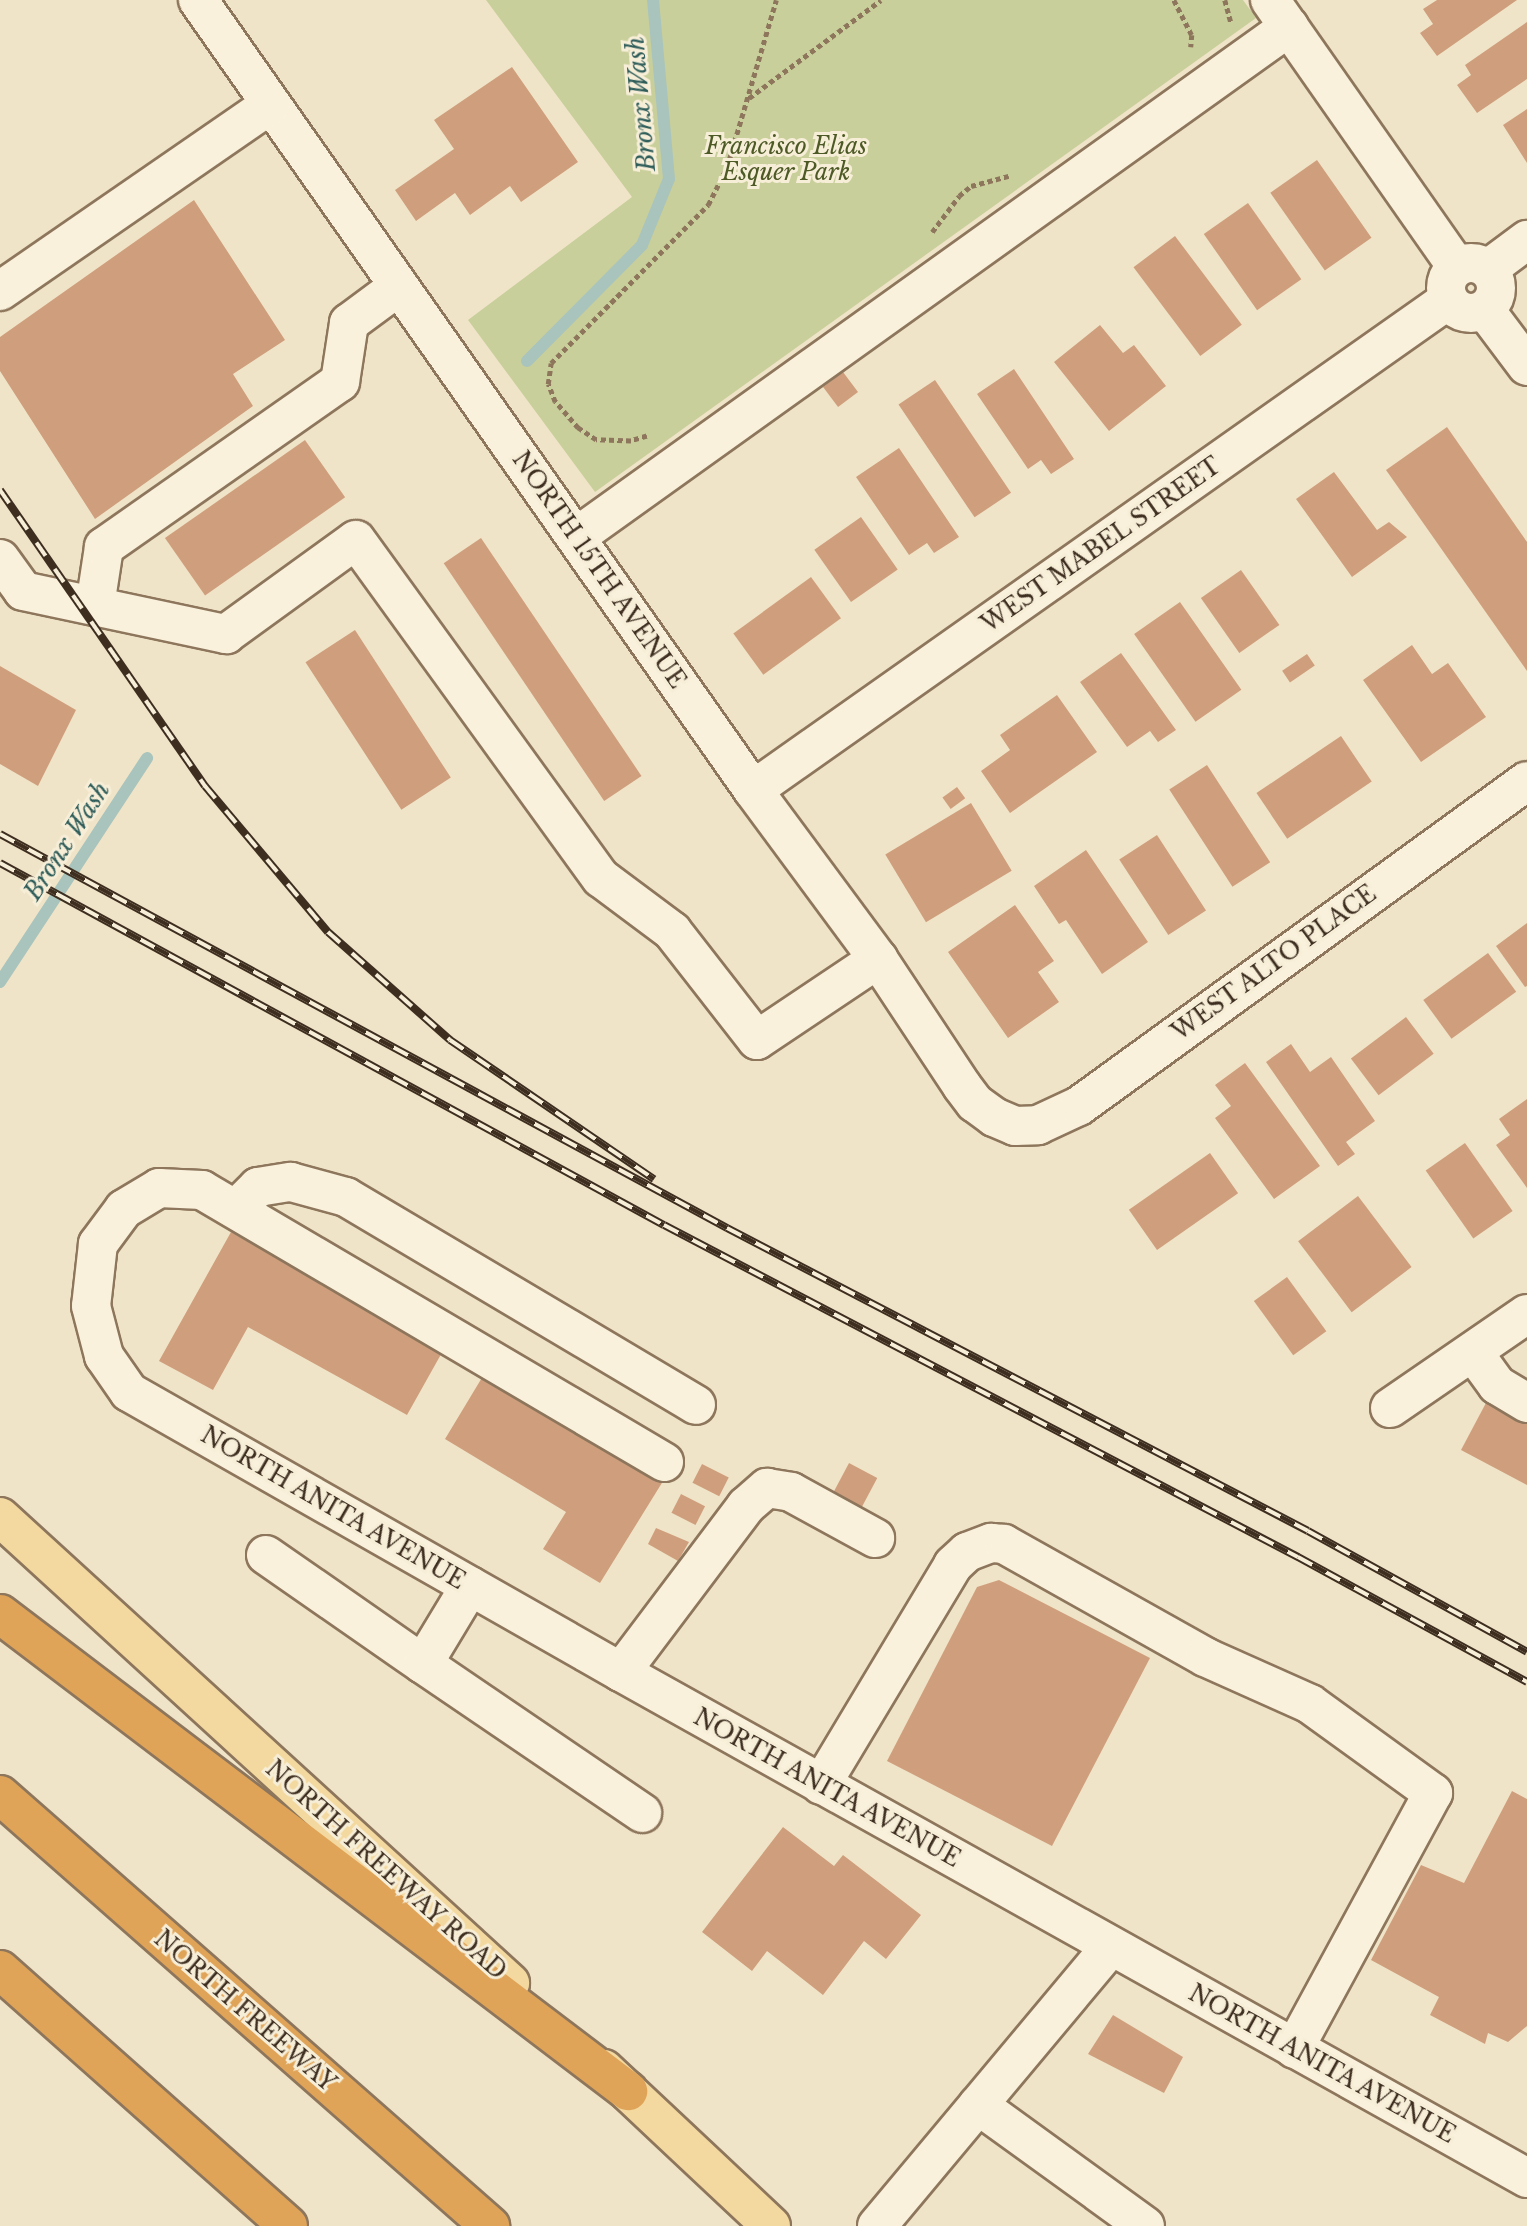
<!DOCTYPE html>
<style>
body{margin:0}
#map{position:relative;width:1527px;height:2226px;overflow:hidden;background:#f0e4c8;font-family:"Libre Baskerville",serif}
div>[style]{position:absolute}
.green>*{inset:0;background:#c9cf9b}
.stream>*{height:12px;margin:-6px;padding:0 6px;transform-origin:6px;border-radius:6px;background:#a9c4bc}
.building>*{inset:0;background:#cf9f7d;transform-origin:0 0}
.path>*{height:4.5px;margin-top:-2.25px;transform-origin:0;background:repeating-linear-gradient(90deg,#8d765c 0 5px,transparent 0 8.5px)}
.roads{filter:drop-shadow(2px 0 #8d765c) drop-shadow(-2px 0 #8d765c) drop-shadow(0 2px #8d765c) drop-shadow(0 -2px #8d765c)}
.minor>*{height:38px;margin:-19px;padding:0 19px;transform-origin:19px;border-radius:19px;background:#faf1dc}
.minor>.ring{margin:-19px;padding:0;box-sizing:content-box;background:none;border:38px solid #faf1dc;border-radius:50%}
.major>*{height:38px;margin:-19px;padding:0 19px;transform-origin:19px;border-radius:19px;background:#f3d9a0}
.highway>*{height:38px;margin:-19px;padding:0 19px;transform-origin:19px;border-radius:19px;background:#e0a458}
.rail>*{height:8px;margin-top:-4px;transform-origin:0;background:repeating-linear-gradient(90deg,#f7eed8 0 16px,#3d2e20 0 32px);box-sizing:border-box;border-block:2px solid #3d2e20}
span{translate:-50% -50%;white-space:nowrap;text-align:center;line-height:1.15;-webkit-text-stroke:6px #f7eed8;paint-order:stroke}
.park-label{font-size:23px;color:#4d5a26;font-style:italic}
.street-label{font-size:23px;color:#3d2e20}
.water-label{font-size:24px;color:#2f5d5a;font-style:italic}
</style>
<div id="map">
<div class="green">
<div style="clip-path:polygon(486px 0,1243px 0,1256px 18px,595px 492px,468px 320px,632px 197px)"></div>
</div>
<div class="stream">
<div style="left:527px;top:361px;width:163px;rotate:-45.2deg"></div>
<div style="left:642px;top:245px;width:71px;rotate:-67.8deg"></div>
<div style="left:669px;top:179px;width:180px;rotate:-95.1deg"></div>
<div style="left:0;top:982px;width:268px;rotate:-56.7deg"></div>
</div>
<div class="building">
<div style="clip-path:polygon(1437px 0,1517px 0,1437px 56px,1420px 33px,1433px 24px,1423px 9px)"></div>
<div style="clip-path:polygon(1527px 22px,1527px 79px,1477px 113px,1457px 85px,1471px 75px,1465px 65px)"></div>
<div style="clip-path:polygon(512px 67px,578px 162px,521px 202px,510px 186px,470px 215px,455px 193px,416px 221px,395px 190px,454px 149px,434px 120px)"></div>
<div style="clip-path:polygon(1527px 109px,1527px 163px,1503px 125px)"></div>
<div style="left:1317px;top:160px;width:95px;height:57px;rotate:55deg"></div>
<div style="clip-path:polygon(194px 200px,285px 340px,233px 374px,253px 406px,95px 519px,0 371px,0 337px)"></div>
<div style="left:1248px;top:203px;width:93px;height:54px;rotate:55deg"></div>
<div style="left:1175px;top:236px;width:111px;height:52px;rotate:53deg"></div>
<div style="clip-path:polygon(1100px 325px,1123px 353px,1134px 345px,1166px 386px,1109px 431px,1054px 362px)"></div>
<div style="clip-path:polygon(1014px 369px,1074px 459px,1051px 474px,1041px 460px,1028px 469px,977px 394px)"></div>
<div style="left:843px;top:372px;width:25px;height:25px;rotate:53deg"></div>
<div style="left:935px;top:380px;width:136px;height:44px;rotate:56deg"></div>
<div style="clip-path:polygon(1447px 427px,1527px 542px,1527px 671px,1386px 470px)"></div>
<div style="left:305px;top:440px;width:70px;height:171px;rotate:55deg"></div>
<div style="clip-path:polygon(899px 448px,959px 537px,934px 553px,927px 543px,909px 555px,856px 477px)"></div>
<div style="clip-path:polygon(1334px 472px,1377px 530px,1389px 522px,1407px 537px,1352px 577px,1296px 499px)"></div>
<div style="left:861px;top:517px;width:64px;height:57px;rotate:55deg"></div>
<div style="left:481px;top:538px;width:287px;height:45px;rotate:56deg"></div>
<div style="left:1241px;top:570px;width:67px;height:49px;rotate:55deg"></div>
<div style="left:811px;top:577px;width:51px;height:96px;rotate:54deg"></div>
<div style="left:1180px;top:602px;width:107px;height:56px;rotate:55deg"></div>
<div style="left:355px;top:630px;width:176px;height:59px;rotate:57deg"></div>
<div style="clip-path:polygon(1412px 645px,1432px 674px,1448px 663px,1486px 717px,1421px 762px,1363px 680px)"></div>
<div style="clip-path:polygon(1121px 653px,1176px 730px,1158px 742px,1150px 731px,1127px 747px,1080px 682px)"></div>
<div style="left:1307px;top:654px;width:14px;height:30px;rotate:56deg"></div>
<div style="clip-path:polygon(0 666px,76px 710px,38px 786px,0 764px)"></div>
<div style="clip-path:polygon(1057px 695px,1097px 752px,1010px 813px,981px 771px,1010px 750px,1000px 735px)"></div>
<div style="left:1341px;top:736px;width:55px;height:102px;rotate:56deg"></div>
<div style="left:1207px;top:765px;width:116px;height:45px;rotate:57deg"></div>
<div style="left:957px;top:787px;width:14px;height:18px;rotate:54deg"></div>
<div style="left:971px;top:803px;width:79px;height:100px;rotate:59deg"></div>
<div style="left:1157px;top:835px;width:90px;height:45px;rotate:57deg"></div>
<div style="clip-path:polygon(1086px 850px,1148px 942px,1102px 974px,1066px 920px,1059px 924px,1034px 886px)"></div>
<div style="clip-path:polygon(1015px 905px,1054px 961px,1038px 972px,1059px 1002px,1008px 1038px,948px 952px)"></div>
<div style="clip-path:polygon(1527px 923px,1527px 986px,1525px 987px,1496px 946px)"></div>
<div style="left:1488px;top:953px;width:48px;height:80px;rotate:54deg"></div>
<div style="left:1406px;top:1017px;width:46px;height:69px;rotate:53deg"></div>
<div style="clip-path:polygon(1291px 1044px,1310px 1072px,1331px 1057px,1375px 1121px,1346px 1142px,1355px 1154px,1338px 1166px,1266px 1062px)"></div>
<div style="clip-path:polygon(1245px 1063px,1320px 1166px,1274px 1199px,1215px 1118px,1231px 1106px,1215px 1085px)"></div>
<div style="clip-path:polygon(1527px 1099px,1527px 1188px,1496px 1145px,1510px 1135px,1499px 1119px)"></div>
<div style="left:1465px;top:1143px;width:83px;height:48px;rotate:55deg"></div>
<div style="left:1210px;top:1153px;width:49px;height:99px;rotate:55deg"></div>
<div style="left:1358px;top:1196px;width:89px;height:75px;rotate:53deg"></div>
<div style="clip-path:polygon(231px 1232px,444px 1349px,407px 1415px,248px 1327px,213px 1390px,159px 1361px)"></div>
<div style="left:1287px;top:1277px;width:67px;height:41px;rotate:54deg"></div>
<div style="clip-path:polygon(486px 1371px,665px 1478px,600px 1583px,543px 1549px,566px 1512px,445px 1439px)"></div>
<div style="clip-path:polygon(1487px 1401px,1527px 1422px,1527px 1485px,1461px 1450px)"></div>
<div style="left:849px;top:1463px;width:32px;height:39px;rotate:28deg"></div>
<div style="left:702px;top:1464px;width:30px;height:21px;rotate:27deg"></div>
<div style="left:681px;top:1494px;width:27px;height:21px;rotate:27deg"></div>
<div style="clip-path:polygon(656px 1528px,689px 1542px,678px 1561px,648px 1544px)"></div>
<div style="clip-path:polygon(999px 1580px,1150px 1658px,1052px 1846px,887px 1761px,977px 1587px)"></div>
<div style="clip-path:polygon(1512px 1791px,1527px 1799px,1527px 2026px,1508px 2042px,1488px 2033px,1485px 2044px,1430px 2015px,1439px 1997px,1371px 1960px,1421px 1865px,1464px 1883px)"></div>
<div style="clip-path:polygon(783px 1827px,834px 1866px,843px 1855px,921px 1915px,886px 1959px,864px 1941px,823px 1995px,767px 1951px,752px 1971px,702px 1932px)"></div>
<div style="clip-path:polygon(1113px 2015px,1183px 2057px,1164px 2093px,1088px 2054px)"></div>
</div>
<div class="path">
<div style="left:1174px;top:0;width:39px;rotate:63deg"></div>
<div style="left:1192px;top:35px;width:12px;rotate:95deg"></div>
<div style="left:1225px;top:0;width:24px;rotate:75deg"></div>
<div style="left:749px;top:98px;width:164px;rotate:-36.6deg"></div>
<div style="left:932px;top:232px;width:45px;rotate:-53.1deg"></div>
<div style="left:959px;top:196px;width:16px;rotate:-40deg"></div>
<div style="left:971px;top:186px;width:39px;rotate:-15deg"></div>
<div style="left:647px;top:436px;width:17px;rotate:163deg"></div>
<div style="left:631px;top:441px;width:35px;rotate:-178deg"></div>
<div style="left:596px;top:440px;width:22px;rotate:-146deg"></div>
<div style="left:578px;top:428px;width:35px;rotate:-131deg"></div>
<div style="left:555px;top:402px;width:19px;rotate:-111deg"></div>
<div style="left:548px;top:384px;width:21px;rotate:-82deg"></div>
<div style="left:551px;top:363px;width:223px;rotate:-45.2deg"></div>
<div style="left:708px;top:205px;width:42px;rotate:-63.4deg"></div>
<div style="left:727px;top:167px;width:174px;rotate:-73.6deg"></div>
</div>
<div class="roads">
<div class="minor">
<div style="left:198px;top:0;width:965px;rotate:54.91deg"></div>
<div style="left:753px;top:790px;width:210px;rotate:53.5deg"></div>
<div style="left:878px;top:959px;width:152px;rotate:56.5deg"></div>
<div style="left:962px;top:1086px;width:21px;rotate:53deg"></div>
<div style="left:975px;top:1103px;width:24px;rotate:36deg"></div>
<div style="left:994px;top:1117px;width:23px;rotate:23deg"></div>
<div style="left:1015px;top:1126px;width:23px;rotate:-2deg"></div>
<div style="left:1038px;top:1125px;width:45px;rotate:-24.9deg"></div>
<div style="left:1079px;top:1106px;width:553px;rotate:-35.96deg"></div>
<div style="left:1270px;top:0;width:326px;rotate:55deg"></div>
<div class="ring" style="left:1446px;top:263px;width:12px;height:12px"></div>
<div style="left:1488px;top:269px;width:49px;rotate:-36.6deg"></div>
<div style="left:0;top:291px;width:329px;rotate:-34.6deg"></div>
<div style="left:1485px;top:310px;width:70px;rotate:53.1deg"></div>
<div style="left:576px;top:537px;width:877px;rotate:-35.58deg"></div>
<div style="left:0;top:559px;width:39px;rotate:54deg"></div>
<div style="left:23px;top:591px;width:208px;rotate:12deg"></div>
<div style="left:226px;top:634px;width:160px;rotate:-35.9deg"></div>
<div style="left:356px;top:540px;width:417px;rotate:54.1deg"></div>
<div style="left:601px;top:878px;width:89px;rotate:36.7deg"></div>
<div style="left:672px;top:931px;width:138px;rotate:52.1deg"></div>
<div style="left:757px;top:1040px;width:146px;rotate:-33.8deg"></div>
<div style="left:95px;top:606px;width:60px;rotate:-81.3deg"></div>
<div style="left:104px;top:547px;width:288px;rotate:-35deg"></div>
<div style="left:340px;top:382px;width:60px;rotate:-81.3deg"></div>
<div style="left:349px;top:323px;width:62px;rotate:-36.5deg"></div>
<div style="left:753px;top:790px;width:850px;rotate:-35.19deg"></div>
<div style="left:236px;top:1209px;width:31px;rotate:-45deg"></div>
<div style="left:258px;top:1187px;width:33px;rotate:-9deg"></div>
<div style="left:291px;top:1182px;width:57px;rotate:15.3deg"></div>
<div style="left:346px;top:1197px;width:407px;rotate:30.7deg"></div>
<div style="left:1473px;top:1352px;width:41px;rotate:54deg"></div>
<div style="left:1497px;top:1385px;width:35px;rotate:31deg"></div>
<div style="left:1390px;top:1408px;width:166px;rotate:-34.5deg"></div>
<div style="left:664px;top:1462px;width:536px;rotate:-149.51deg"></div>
<div style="left:202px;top:1190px;width:43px;rotate:-177.3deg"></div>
<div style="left:159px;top:1188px;width:41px;rotate:149deg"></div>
<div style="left:124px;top:1209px;width:44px;rotate:126.6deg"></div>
<div style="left:98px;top:1244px;width:62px;rotate:96.4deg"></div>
<div style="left:91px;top:1306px;width:52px;rotate:75.4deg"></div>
<div style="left:104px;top:1356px;width:44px;rotate:55.2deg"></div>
<div style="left:129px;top:1392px;width:566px;rotate:29.64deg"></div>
<div style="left:621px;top:1672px;width:1038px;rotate:29.18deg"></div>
<div style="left:266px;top:1555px;width:191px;rotate:34.8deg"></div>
<div style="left:470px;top:1586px;width:91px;rotate:121.1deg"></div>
<div style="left:423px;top:1664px;width:265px;rotate:34.2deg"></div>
<div style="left:621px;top:1672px;width:208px;rotate:-53deg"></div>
<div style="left:746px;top:1506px;width:28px;rotate:-41deg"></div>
<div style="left:767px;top:1488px;width:24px;rotate:9deg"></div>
<div style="left:791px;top:1492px;width:96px;rotate:28.7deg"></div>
<div style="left:821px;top:1785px;width:257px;rotate:-59deg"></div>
<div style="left:953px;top:1565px;width:19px;rotate:-43deg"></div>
<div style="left:967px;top:1552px;width:26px;rotate:-21deg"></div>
<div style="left:991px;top:1543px;width:13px;rotate:4deg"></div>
<div style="left:1004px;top:1544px;width:231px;rotate:29.3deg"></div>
<div style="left:1205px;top:1657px;width:115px;rotate:24.1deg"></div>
<div style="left:1310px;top:1704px;width:152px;rotate:35.9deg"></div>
<div style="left:1433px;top:1793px;width:291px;rotate:118.5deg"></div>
<div style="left:978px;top:2105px;width:206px;rotate:35.9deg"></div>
<div style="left:877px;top:2226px;width:363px;rotate:-50.1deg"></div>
</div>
<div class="major">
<div style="left:0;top:1517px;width:691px;rotate:42.42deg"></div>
<div style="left:604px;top:2069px;width:229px;rotate:43.2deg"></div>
</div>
<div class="highway">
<div style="left:0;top:1614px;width:789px;rotate:37.22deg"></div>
<div style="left:0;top:1795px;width:653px;rotate:41.33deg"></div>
<div style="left:0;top:1970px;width:385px;rotate:41.6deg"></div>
</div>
</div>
<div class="rail">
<div style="left:0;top:490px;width:360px;rotate:55.3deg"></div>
<div style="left:205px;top:786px;width:191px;rotate:49.9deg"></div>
<div style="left:328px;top:932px;width:163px;rotate:41.5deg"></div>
<div style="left:450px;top:1040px;width:247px;rotate:34.3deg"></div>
<div style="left:0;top:834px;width:827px;rotate:28.46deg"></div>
<div style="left:727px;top:1228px;width:655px;rotate:27.54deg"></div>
<div style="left:1308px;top:1531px;width:250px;rotate:28.9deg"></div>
<div style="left:0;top:863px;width:756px;rotate:28.6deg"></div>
<div style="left:664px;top:1225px;width:716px;rotate:27.64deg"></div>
<div style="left:1298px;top:1557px;width:261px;rotate:28.6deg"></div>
</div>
<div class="park-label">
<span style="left:786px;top:159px">Francisco Elias<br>Esquer Park</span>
</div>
<div class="street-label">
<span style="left:1101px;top:545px;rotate:-35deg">WEST MABEL STREET</span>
<span style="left:599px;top:570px;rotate:55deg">NORTH 15TH AVENUE</span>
<span style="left:1274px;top:963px;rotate:-36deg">WEST ALTO PLACE</span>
<span style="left:333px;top:1508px;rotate:30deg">NORTH ANITA AVENUE</span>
<span style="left:827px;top:1788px;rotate:29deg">NORTH ANITA AVENUE</span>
<span style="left:386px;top:1870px;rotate:42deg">NORTH FREEWAY ROAD</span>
<span style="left:245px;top:2011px;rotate:41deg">NORTH FREEWAY</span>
<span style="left:1322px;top:2064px;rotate:29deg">NORTH ANITA AVENUE</span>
</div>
<div class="water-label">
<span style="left:641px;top:104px;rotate:-95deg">Bronx Wash</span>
<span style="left:67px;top:841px;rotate:-57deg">Bronx Wash</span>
</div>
</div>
